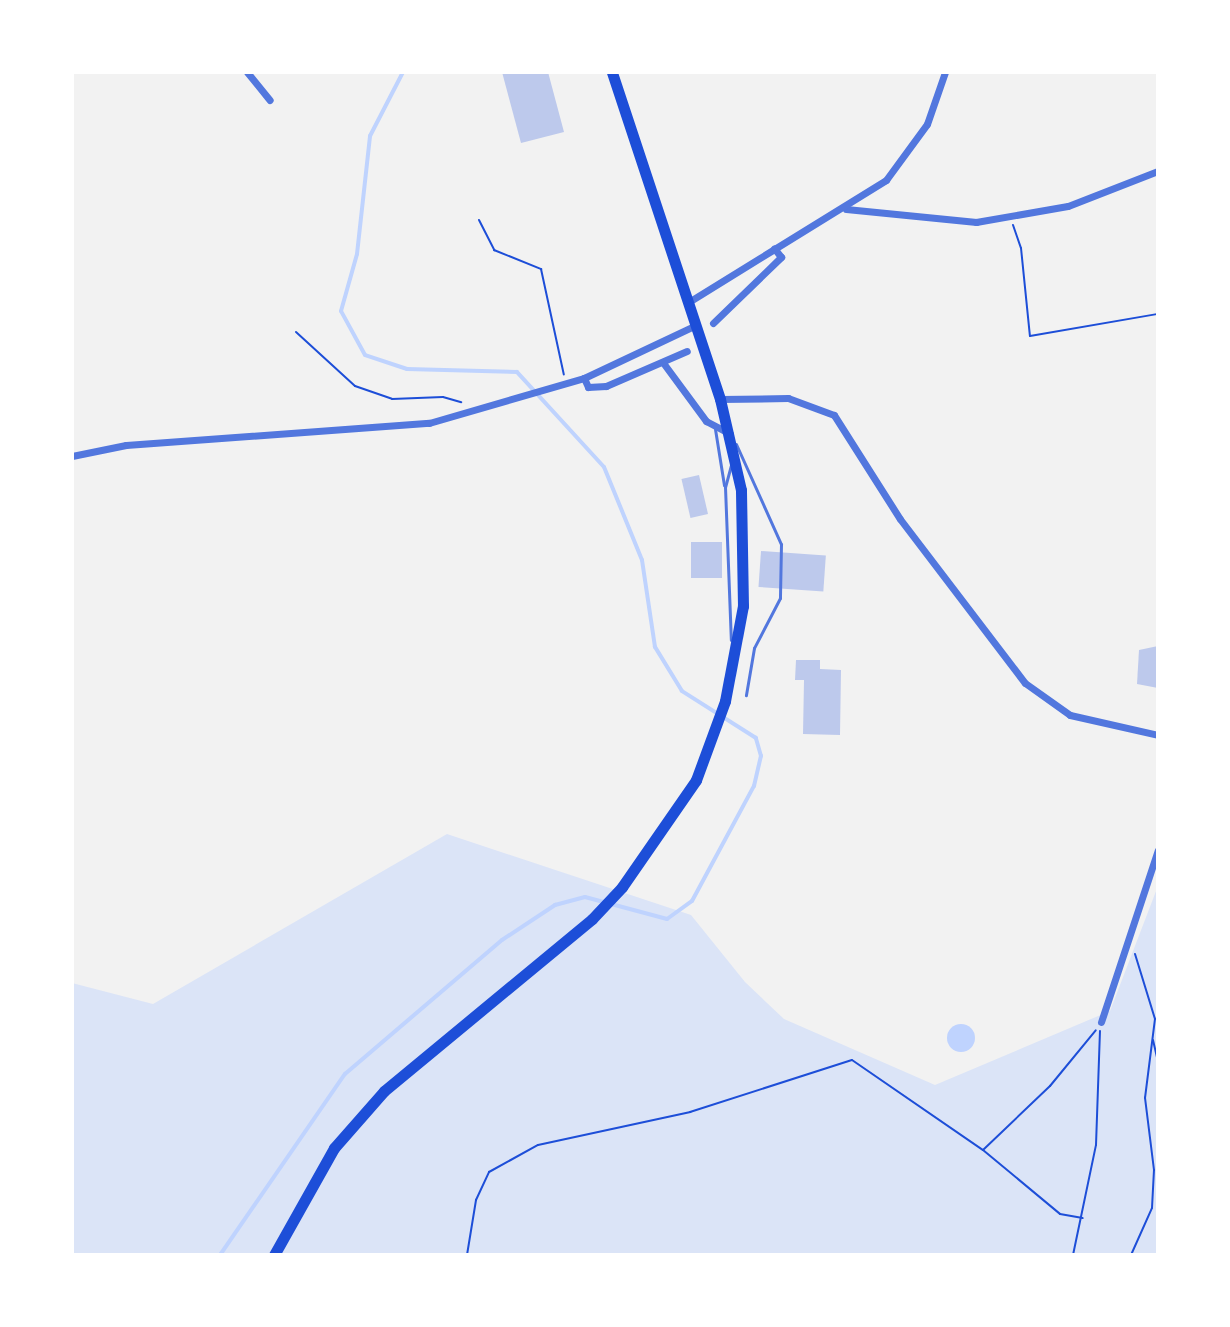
<!DOCTYPE html>
<style>
body{margin:0}
#map{position:relative;width:1230px;height:1327px;overflow:hidden;background:#f2f2f2;font-family:Merriweather,serif}
div>[style]{position:absolute}
.green>*{inset:0;background:#dbe4f7}
.water>*{inset:0;background:#bfd3fe}
.round{border-radius:50%}
.stream>*{height:4px;margin:-2px;padding:0 2px;transform-origin:2px;border-radius:2px;background:#bfd3fe}
.building>*{inset:0;background:#bdc9ec;transform-origin:0 0}
.path>*{height:2px;margin:-1px;padding:0 1px;transform-origin:1px;border-radius:1px;background:#1d4ed8}
.service>*{height:3px;margin:-1.5px;padding:0 1.5px;transform-origin:1.5px;border-radius:1.5px;background:#5277de}
.minor>*{height:7px;margin:-3.5px;padding:0 3.5px;transform-origin:3.5px;border-radius:3.5px;background:#5277de}
.trunk>*{height:11px;margin:-5.5px;padding:0 5.5px;transform-origin:5.5px;border-radius:5.5px;background:#1d4ed8}
span{translate:-50% -50%;white-space:nowrap;text-align:center;line-height:1.15;-webkit-text-stroke:7px #fff;paint-order:stroke}
.frame{position:absolute;inset:0;border:74px solid #fff;pointer-events:none}
</style>
<div id="map">
<div class="green">
<div style="clip-path:polygon(447px 834px,691px 915px,745px 982px,784px 1019px,935px 1085px,1110px 1011px,1158px 886px,1158px 1255px,72px 1255px,72px 983px,153px 1004px)"></div>
</div>
<div class="water">
<div class="round" style="left:947px;top:1024px;width:28px;height:28px"></div>
</div>
<div class="stream">
<div style="left:220px;top:1255px;width:220px;rotate:-55.4deg"></div>
<div style="left:345px;top:1074px;width:206px;rotate:-40.5deg"></div>
<div style="left:502px;top:940px;width:64px;rotate:-33.4deg"></div>
<div style="left:555px;top:905px;width:31px;rotate:-15deg"></div>
<div style="left:585px;top:897px;width:85px;rotate:15deg"></div>
<div style="left:667px;top:919px;width:31px;rotate:-36deg"></div>
<div style="left:692px;top:901px;width:131px;rotate:-61.7deg"></div>
<div style="left:754px;top:786px;width:31px;rotate:-77deg"></div>
<div style="left:761px;top:756px;width:19px;rotate:-106deg"></div>
<div style="left:756px;top:738px;width:88px;rotate:-147.6deg"></div>
<div style="left:682px;top:691px;width:52px;rotate:-121.5deg"></div>
<div style="left:655px;top:647px;width:88px;rotate:-98.5deg"></div>
<div style="left:642px;top:560px;width:100px;rotate:-112.2deg"></div>
<div style="left:604px;top:467px;width:129px;rotate:-132.5deg"></div>
<div style="left:517px;top:372px;width:110px;rotate:-178.4deg"></div>
<div style="left:407px;top:369px;width:44px;rotate:-161.6deg"></div>
<div style="left:365px;top:355px;width:50px;rotate:-118.6deg"></div>
<div style="left:341px;top:311px;width:59px;rotate:-74.3deg"></div>
<div style="left:357px;top:254px;width:119px;rotate:-83.7deg"></div>
<div style="left:370px;top:136px;width:72px;rotate:-62.7deg"></div>
</div>
<div class="building">
<div style="clip-path:polygon(502px 72px,548px 72px,564px 132px,521px 143px)"></div>
<div style="left:699px;top:475px;width:40px;height:18px;rotate:77deg"></div>
<div style="left:691px;top:542px;width:31px;height:36px"></div>
<div style="left:761px;top:551px;width:65px;height:36px;rotate:4deg"></div>
<div style="clip-path:polygon(1158px 646px,1158px 688px,1137px 684px,1139px 650px)"></div>
<div style="clip-path:polygon(796px 660px,820px 660px,820px 669px,841px 670px,840px 735px,803px 734px,804px 680px,795px 680px)"></div>
</div>
<div class="path">
<div style="left:479px;top:220px;width:34px;rotate:63deg"></div>
<div style="left:494px;top:250px;width:51px;rotate:22deg"></div>
<div style="left:541px;top:269px;width:108px;rotate:77.8deg"></div>
<div style="left:1013px;top:225px;width:24px;rotate:71deg"></div>
<div style="left:1021px;top:248px;width:88px;rotate:84.2deg"></div>
<div style="left:1030px;top:336px;width:130px;rotate:-9.8deg"></div>
<div style="left:296px;top:332px;width:80px;rotate:42.5deg"></div>
<div style="left:355px;top:386px;width:39px;rotate:19deg"></div>
<div style="left:392px;top:399px;width:51px;rotate:-2.2deg"></div>
<div style="left:443px;top:397px;width:19px;rotate:16deg"></div>
<div style="left:1153px;top:1040px;width:23px;rotate:77deg"></div>
<div style="left:983px;top:1150px;width:93px;rotate:-43.7deg"></div>
<div style="left:1050px;top:1086px;width:72px;rotate:-50.6deg"></div>
<div style="left:467px;top:1255px;width:56px;rotate:-80.7deg"></div>
<div style="left:476px;top:1200px;width:31px;rotate:-65deg"></div>
<div style="left:489px;top:1172px;width:56px;rotate:-28.9deg"></div>
<div style="left:538px;top:1145px;width:156px;rotate:-12.2deg"></div>
<div style="left:690px;top:1112px;width:170px;rotate:-17.8deg"></div>
<div style="left:852px;top:1060px;width:159px;rotate:34.5deg"></div>
<div style="left:983px;top:1150px;width:100px;rotate:39.7deg"></div>
<div style="left:1060px;top:1214px;width:23px;rotate:10deg"></div>
<div style="left:1073px;top:1255px;width:112px;rotate:-78.2deg"></div>
<div style="left:1096px;top:1145px;width:114px;rotate:-88deg"></div>
<div style="left:1131px;top:1255px;width:51px;rotate:-65.9deg"></div>
<div style="left:1152px;top:1208px;width:38px;rotate:-87deg"></div>
<div style="left:1154px;top:1170px;width:73px;rotate:-97.1deg"></div>
<div style="left:1145px;top:1098px;width:80px;rotate:-82.8deg"></div>
<div style="left:1155px;top:1019px;width:68px;rotate:-107.1deg"></div>
</div>
<div class="service">
<div style="left:715px;top:429px;width:57px;rotate:80.9deg"></div>
<div style="left:736px;top:444px;width:110px;rotate:65.8deg"></div>
<div style="left:781px;top:544px;width:54px;rotate:91.1deg"></div>
<div style="left:780px;top:598px;width:56px;rotate:117.5deg"></div>
<div style="left:754px;top:648px;width:48px;rotate:99.7deg"></div>
<div style="left:731px;top:465px;width:23px;rotate:105deg"></div>
<div style="left:725px;top:487px;width:153px;rotate:87.8deg"></div>
</div>
<div class="minor">
<div style="left:247px;top:72px;width:36px;rotate:51deg"></div>
<div style="left:846px;top:209px;width:131px;rotate:5.7deg"></div>
<div style="left:976px;top:222px;width:93px;rotate:-9.9deg"></div>
<div style="left:1068px;top:206px;width:97px;rotate:-21.3deg"></div>
<div style="left:687px;top:303px;width:234px;rotate:-31.7deg"></div>
<div style="left:886px;top:180px;width:69px;rotate:-53.8deg"></div>
<div style="left:927px;top:124px;width:55px;rotate:-70.9deg"></div>
<div style="left:713px;top:323px;width:95px;rotate:-44.1deg"></div>
<div style="left:781px;top:257px;width:11px;rotate:-128deg"></div>
<div style="left:664px;top:364px;width:71px;rotate:53.6deg"></div>
<div style="left:706px;top:421px;width:27px;rotate:28deg"></div>
<div style="left:584px;top:378px;width:10px;rotate:66deg"></div>
<div style="left:588px;top:387px;width:18px;rotate:-3deg"></div>
<div style="left:606px;top:386px;width:88px;rotate:-23.4deg"></div>
<div style="left:720px;top:399px;width:68px;rotate:-0.8deg"></div>
<div style="left:788px;top:398px;width:49px;rotate:20.3deg"></div>
<div style="left:834px;top:415px;width:123px;rotate:57.6deg"></div>
<div style="left:900px;top:519px;width:206px;rotate:52.7deg"></div>
<div style="left:1025px;top:683px;width:55px;rotate:35.4deg"></div>
<div style="left:1070px;top:715px;width:90px;rotate:12.8deg"></div>
<div style="left:72px;top:456px;width:55px;rotate:-11.5deg"></div>
<div style="left:126px;top:445px;width:304px;rotate:-4.2deg"></div>
<div style="left:429px;top:423px;width:161px;rotate:-16.2deg"></div>
<div style="left:584px;top:378px;width:122px;rotate:-25.3deg"></div>
<div style="left:1101px;top:1022px;width:181px;rotate:-71.7deg"></div>
</div>
<div class="trunk">
<div style="left:274px;top:1255px;width:123px;rotate:-60.7deg"></div>
<div style="left:334px;top:1148px;width:76px;rotate:-48.7deg"></div>
<div style="left:384px;top:1091px;width:270px;rotate:-39.6deg"></div>
<div style="left:592px;top:919px;width:44px;rotate:-46.8deg"></div>
<div style="left:622px;top:887px;width:130px;rotate:-55.3deg"></div>
<div style="left:696px;top:780px;width:84px;rotate:-69.8deg"></div>
<div style="left:725px;top:701px;width:97px;rotate:-79.3deg"></div>
<div style="left:743px;top:606px;width:116px;rotate:-91deg"></div>
<div style="left:741px;top:490px;width:93px;rotate:-103deg"></div>
<div style="left:720px;top:399px;width:344px;rotate:-108.3deg"></div>
</div>
<div class="frame"></div>
</div>
